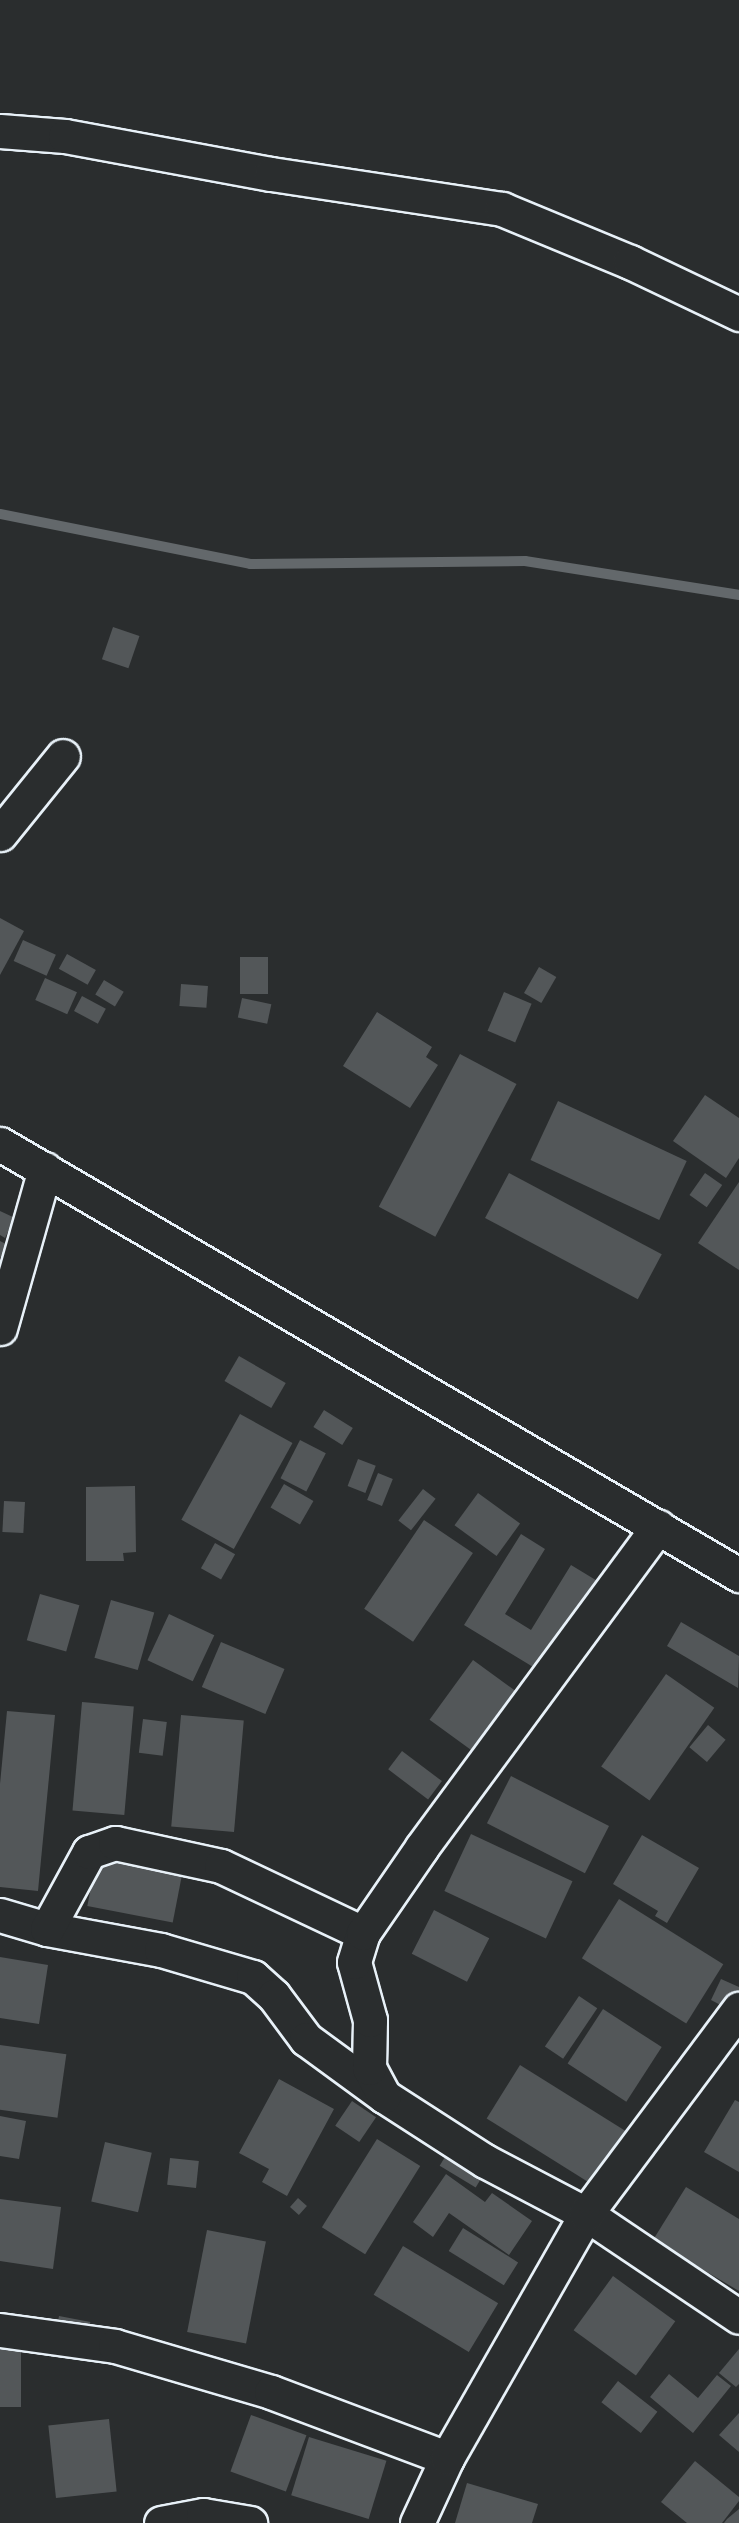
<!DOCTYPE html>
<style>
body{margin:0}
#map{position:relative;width:739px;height:2523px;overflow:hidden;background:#2a2d2e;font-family:"Indie Flower",sans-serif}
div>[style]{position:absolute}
.stream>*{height:10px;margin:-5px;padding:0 5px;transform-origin:5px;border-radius:5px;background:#63686b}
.building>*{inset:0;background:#535759;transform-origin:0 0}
.roads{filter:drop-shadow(2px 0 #e8f1f8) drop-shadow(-2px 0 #e8f1f8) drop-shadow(0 2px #e8f1f8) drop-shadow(0 -2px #e8f1f8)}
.minor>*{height:33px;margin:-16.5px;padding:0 16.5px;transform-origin:16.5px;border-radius:16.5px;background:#2a2d2e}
.secondary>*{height:33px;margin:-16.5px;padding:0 16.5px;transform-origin:16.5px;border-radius:16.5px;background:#2a2d2e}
span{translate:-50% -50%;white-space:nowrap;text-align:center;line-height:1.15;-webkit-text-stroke:4.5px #2a2d2e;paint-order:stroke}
</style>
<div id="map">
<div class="stream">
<div style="left:0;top:514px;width:255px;rotate:11.3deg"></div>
<div style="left:250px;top:564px;width:275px;rotate:-0.6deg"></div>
<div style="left:525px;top:561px;width:217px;rotate:9deg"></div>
</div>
<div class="building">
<div style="left:113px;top:627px;width:28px;height:34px;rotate:19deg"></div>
<div style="clip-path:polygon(0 918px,24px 931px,0 975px)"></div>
<div style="left:23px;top:940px;width:36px;height:23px;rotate:24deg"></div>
<div style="left:67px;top:954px;width:33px;height:17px;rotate:29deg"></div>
<div style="left:268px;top:957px;width:37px;height:28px;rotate:90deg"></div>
<div style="left:539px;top:967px;width:20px;height:30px;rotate:30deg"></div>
<div style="left:45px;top:978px;width:35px;height:24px;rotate:24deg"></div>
<div style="left:104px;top:980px;width:23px;height:17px;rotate:31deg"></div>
<div style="left:181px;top:984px;width:27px;height:22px;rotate:4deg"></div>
<div style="left:504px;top:992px;width:30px;height:42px;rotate:23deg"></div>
<div style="left:82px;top:996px;width:27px;height:17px;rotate:28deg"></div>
<div style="left:242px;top:998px;width:30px;height:20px;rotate:12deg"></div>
<div style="clip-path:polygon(377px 1012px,432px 1047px,426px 1057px,438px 1065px,410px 1108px,343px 1066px)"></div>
<div style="left:460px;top:1054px;width:64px;height:173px;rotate:28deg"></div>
<div style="clip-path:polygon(705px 1095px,739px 1118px,739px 1158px,726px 1178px,673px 1141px)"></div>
<div style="left:558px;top:1101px;width:142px;height:65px;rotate:25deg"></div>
<div style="left:509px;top:1173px;width:173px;height:51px;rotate:28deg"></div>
<div style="left:705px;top:1173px;width:21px;height:27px;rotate:35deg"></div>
<div style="clip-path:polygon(739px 1182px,739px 1270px,698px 1243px)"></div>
<div style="clip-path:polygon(0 1211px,15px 1218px,5px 1238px,0 1235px)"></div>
<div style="clip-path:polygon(0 1241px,8px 1245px,0 1258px)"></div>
<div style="left:239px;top:1356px;width:54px;height:29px;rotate:30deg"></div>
<div style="left:324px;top:1410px;width:34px;height:20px;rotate:32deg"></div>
<div style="left:240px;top:1414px;width:60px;height:121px;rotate:29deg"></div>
<div style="left:300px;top:1440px;width:29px;height:43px;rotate:27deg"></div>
<div style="left:358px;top:1459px;width:19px;height:29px;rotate:21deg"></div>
<div style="left:378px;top:1473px;width:16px;height:29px;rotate:22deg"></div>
<div style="left:284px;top:1484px;width:34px;height:27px;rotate:30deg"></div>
<div style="clip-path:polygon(135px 1486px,136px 1552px,123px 1553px,124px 1561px,86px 1561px,86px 1487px)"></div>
<div style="left:423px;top:1489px;width:16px;height:40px;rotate:38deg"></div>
<div style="left:478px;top:1493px;width:52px;height:40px;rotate:36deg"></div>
<div style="left:4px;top:1501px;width:21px;height:31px;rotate:3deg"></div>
<div style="left:424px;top:1520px;width:59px;height:107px;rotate:34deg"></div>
<div style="clip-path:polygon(521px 1534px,545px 1549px,505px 1614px,531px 1630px,571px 1565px,599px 1582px,543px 1673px,464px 1625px)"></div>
<div style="left:215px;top:1543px;width:23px;height:29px;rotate:29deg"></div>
<div style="left:40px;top:1594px;width:41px;height:48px;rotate:16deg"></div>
<div style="left:111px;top:1600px;width:45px;height:60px;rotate:16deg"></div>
<div style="left:169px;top:1614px;width:50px;height:51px;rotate:25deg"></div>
<div style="clip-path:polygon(681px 1622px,739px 1656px,738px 1688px,667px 1646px)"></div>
<div style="left:221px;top:1642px;width:69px;height:49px;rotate:23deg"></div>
<div style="left:473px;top:1660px;width:57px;height:74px;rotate:36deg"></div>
<div style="left:666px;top:1674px;width:59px;height:113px;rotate:35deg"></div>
<div style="left:82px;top:1702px;width:52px;height:109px;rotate:5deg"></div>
<div style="clip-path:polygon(7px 1711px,55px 1715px,38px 1891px,0 1887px,0 1784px)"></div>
<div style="left:181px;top:1715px;width:63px;height:112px;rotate:5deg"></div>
<div style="left:143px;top:1719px;width:24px;height:34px;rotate:7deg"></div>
<div style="left:708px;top:1725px;width:23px;height:29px;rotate:40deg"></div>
<div style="left:402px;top:1751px;width:50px;height:23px;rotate:37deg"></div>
<div style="left:511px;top:1776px;width:110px;height:53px;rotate:27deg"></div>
<div style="left:471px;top:1834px;width:112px;height:63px;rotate:25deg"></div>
<div style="clip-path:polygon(642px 1835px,699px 1868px,667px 1923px,655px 1916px,658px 1911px,613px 1884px)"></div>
<div style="left:98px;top:1851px;width:87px;height:56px;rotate:11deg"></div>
<div style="left:619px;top:1899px;width:123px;height:70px;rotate:32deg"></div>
<div style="left:434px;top:1910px;width:62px;height:49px;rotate:27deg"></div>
<div style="clip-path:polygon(0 1957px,48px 1965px,39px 2024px,0 2018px)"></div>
<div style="clip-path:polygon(721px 1979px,739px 1987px,739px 1996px,732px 2011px,711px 2000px)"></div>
<div style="left:579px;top:1996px;width:22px;height:61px;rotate:34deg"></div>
<div style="left:603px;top:2009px;width:70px;height:65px;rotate:33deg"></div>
<div style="left:0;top:2045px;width:67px;height:64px;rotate:8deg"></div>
<div style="left:520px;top:2065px;width:125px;height:63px;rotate:32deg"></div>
<div style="clip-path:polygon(279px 2079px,334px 2109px,287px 2196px,262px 2182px,269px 2169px,239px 2153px)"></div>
<div style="clip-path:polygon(735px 2100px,739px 2102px,739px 2172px,704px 2152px)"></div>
<div style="left:352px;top:2101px;width:29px;height:30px;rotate:34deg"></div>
<div style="clip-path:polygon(0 2116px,26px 2121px,19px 2159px,0 2156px)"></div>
<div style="left:377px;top:2139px;width:51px;height:104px;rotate:32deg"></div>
<div style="left:105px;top:2142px;width:48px;height:61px;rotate:13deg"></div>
<div style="left:451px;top:2147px;width:42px;height:22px;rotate:31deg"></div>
<div style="left:170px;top:2158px;width:29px;height:27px;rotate:6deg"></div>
<div style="clip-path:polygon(446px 2174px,485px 2202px,492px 2193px,532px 2221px,509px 2255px,449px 2213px,433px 2237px,413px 2222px)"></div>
<div style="clip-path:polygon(686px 2187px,739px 2219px,739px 2291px,653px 2240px)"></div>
<div style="left:298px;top:2198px;width:12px;height:12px;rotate:42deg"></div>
<div style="clip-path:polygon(0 2199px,61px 2207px,53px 2269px,0 2261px)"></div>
<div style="left:463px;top:2228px;width:65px;height:27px;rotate:32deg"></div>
<div style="left:207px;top:2230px;width:60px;height:104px;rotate:11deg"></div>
<div style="left:403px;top:2246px;width:111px;height:57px;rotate:31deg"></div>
<div style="left:613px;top:2276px;width:77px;height:67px;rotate:36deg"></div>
<div style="left:59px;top:2316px;width:32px;height:18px;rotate:11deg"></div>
<div style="left:0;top:2343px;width:21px;height:64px"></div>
<div style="clip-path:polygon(739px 2349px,739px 2384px,736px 2387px,719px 2373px)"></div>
<div style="clip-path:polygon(669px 2374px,698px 2398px,717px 2375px,731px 2386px,693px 2433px,650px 2397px)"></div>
<div style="left:618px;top:2381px;width:50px;height:27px;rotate:38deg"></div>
<div style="clip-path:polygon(739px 2413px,739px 2452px,719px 2435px)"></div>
<div style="left:251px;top:2415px;width:59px;height:60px;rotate:20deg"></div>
<div style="left:109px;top:2419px;width:73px;height:61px;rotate:84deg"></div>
<div style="left:309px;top:2437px;width:81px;height:61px;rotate:17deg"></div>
<div style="clip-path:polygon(695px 2461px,739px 2497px,739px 2501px,722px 2523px,687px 2523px,661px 2502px)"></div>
<div style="clip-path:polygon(467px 2483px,538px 2504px,532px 2523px,455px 2523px)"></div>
<div style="clip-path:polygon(739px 2509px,739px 2523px,724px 2523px,727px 2519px)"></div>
</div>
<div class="roads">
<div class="minor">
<div style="left:0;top:131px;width:65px;rotate:4.4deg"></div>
<div style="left:65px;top:136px;width:209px;rotate:10.5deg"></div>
<div style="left:271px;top:174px;width:234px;rotate:8.6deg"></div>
<div style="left:502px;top:209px;width:139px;rotate:22.5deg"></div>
<div style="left:630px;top:262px;width:121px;rotate:25.5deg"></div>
<div style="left:0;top:834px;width:100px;rotate:-51.1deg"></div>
<div style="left:0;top:1328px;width:165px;rotate:-74.2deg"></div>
<div style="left:0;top:1915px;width:49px;rotate:16.6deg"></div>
<div style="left:47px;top:1929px;width:116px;rotate:10.4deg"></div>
<div style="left:161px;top:1950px;width:96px;rotate:16.4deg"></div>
<div style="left:253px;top:1977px;width:28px;rotate:42deg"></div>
<div style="left:274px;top:1996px;width:54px;rotate:53.3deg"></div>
<div style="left:306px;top:2039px;width:97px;rotate:36.2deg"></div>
<div style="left:384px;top:2096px;width:120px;rotate:32.8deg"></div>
<div style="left:485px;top:2161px;width:114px;rotate:27.7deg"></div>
<div style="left:586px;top:2214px;width:184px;rotate:33.9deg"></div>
<div style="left:47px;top:1929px;width:88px;rotate:-61.4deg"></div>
<div style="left:89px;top:1852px;width:28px;rotate:-19deg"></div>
<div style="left:115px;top:1843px;width:108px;rotate:12.2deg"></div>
<div style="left:221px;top:1866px;width:157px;rotate:25.3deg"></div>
<div style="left:384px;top:2096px;width:32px;rotate:-118deg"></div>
<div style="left:369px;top:2068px;width:48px;rotate:-88.8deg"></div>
<div style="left:370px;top:2020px;width:60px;rotate:-105.4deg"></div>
<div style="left:354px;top:1962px;width:30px;rotate:-73deg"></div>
<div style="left:363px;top:1933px;width:104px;rotate:-55.5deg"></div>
<div style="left:422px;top:1847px;width:398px;rotate:-53.6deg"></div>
<div style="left:0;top:2330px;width:116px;rotate:7.9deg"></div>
<div style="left:115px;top:2346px;width:163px;rotate:16.4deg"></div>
<div style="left:271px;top:2392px;width:188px;rotate:20.6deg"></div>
<div style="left:161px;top:2523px;width:43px;rotate:-10.8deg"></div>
<div style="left:203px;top:2515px;width:48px;rotate:9.7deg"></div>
<div style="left:417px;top:2523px;width:72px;rotate:-65.2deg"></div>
<div style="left:447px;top:2458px;width:281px;rotate:-60.3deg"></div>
<div style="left:586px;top:2214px;width:256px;rotate:-53.3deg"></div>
</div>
<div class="secondary">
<div style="left:0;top:1144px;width:856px;rotate:30.25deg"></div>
</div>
</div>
</div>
